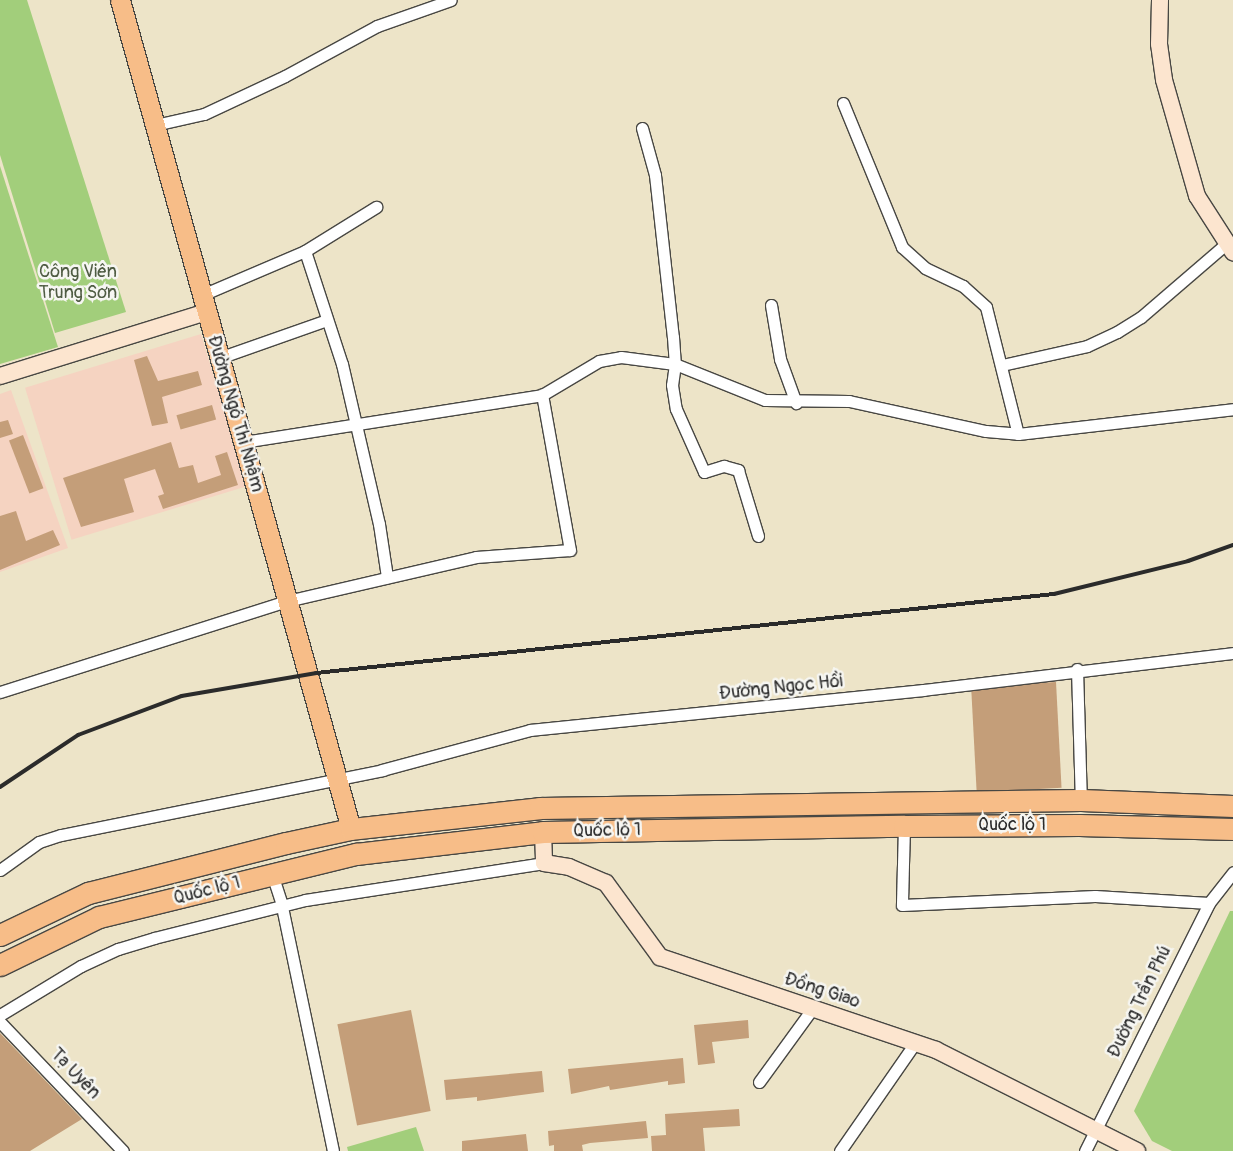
<!DOCTYPE html>
<meta charset="utf-8">
<style>
body{margin:0}
#map{position:relative;width:1233px;height:1151px;overflow:hidden;background:#ede4c8;font-family:Pangolin,sans-serif}
div>[style]{position:absolute}
.built>*{inset:0;background:#f5d3c1;transform-origin:0 0}
.green>*{inset:0;background:#a2ce7b}
.building>*{inset:0;background:#c49e79;transform-origin:0 0}
.roads{filter:drop-shadow(1px 0 #484743) drop-shadow(-1px 0 #484743) drop-shadow(0 1px #484743) drop-shadow(0 -1px #484743)}
.street>*{height:11px;margin:-5.5px;padding:0 5.5px;transform-origin:5.5px;border-radius:5.5px;background:#fff}
.secondary>*{height:16px;margin:-8px;padding:0 8px;transform-origin:8px;border-radius:8px;background:#fce5cf}
.primary>*{height:19px;margin:-9.5px;padding:0 9.5px;transform-origin:9.5px;border-radius:9.5px;background:#f7bd88}
.highway>*{height:21px;margin:-10.5px;padding:0 10.5px;transform-origin:10.5px;border-radius:10.5px;background:#f7bd88}
.rail>*{height:4px;margin:-2px;padding:0 2px;transform-origin:2px;border-radius:2px;background:#2b2b2b}
span{translate:-50% -50%;white-space:nowrap;text-align:center;line-height:1.15;-webkit-text-stroke:5px #f6f6f2;paint-order:stroke}
.park-label{font-size:18px;color:#4f5c43}
.street-label{font-size:18px;color:#2b2b2b}
</style>
<div id="map">
<div class="built">
<div style="left:201px;top:334px;width:159px;height:184px;rotate:73deg"></div>
<div style="clip-path:polygon(11px 390px,68px 548px,0 572px,0 394px)"></div>
</div>
<div class="green">
<div style="clip-path:polygon(0 0,27px 0,126px 312px,55px 333px,0 155px)"></div>
<div style="clip-path:polygon(0 166px,58px 347px,0 364px)"></div>
<div style="clip-path:polygon(1230px 911px,1233px 911px,1233px 1151px,1172px 1151px,1152px 1141px,1134px 1111px)"></div>
<div style="clip-path:polygon(416px 1127px,424px 1151px,348px 1151px,347px 1147px)"></div>
</div>
<div class="building">
<div style="clip-path:polygon(147px 356px,158px 381px,198px 371px,202px 385px,162px 397px,168px 423px,152px 426px,134px 360px)"></div>
<div style="left:212px;top:405px;width:15px;height:37px;rotate:74deg"></div>
<div style="clip-path:polygon(8px 420px,13px 434px,0 438px,0 422px)"></div>
<div style="left:23px;top:435px;width:57px;height:15px;rotate:69deg"></div>
<div style="clip-path:polygon(171px 442px,179px 468px,193px 465px,198px 483px,221px 475px,215px 456px,227px 452px,238px 485px,163px 509px,158px 496px,164px 494px,155px 469px,124px 479px,134px 512px,81px 527px,63px 478px)"></div>
<div style="clip-path:polygon(16px 511px,26px 541px,53px 530px,60px 545px,0 570px,0 516px)"></div>
<div style="left:1056px;top:682px;width:106px;height:85px;rotate:87deg"></div>
<div style="left:411px;top:1010px;width:103px;height:75px;rotate:79deg"></div>
<div style="clip-path:polygon(748px 1020px,749px 1038px,712px 1042px,715px 1063px,698px 1065px,694px 1025px)"></div>
<div style="clip-path:polygon(0 1033px,82px 1119px,30px 1151px,0 1151px)"></div>
<div style="clip-path:polygon(683px 1058px,685px 1083px,668px 1085px,668px 1081px,610px 1090px,609px 1086px,571px 1094px,568px 1069px)"></div>
<div style="clip-path:polygon(542px 1071px,544px 1092px,477px 1101px,477px 1097px,446px 1100px,444px 1080px)"></div>
<div style="clip-path:polygon(739px 1109px,740px 1126px,703px 1128px,705px 1151px,652px 1151px,651px 1136px,666px 1135px,665px 1114px)"></div>
<div style="clip-path:polygon(646px 1121px,648px 1138px,590px 1143px,582px 1145px,583px 1151px,554px 1151px,554px 1145px,549px 1146px,548px 1131px)"></div>
<div style="clip-path:polygon(526px 1134px,528px 1151px,462px 1151px,462px 1141px)"></div>
</div>
<div class="roads">
<div class="street">
<div style="left:843px;top:103px;width:156px;rotate:67.7deg"></div>
<div style="left:902px;top:247px;width:31px;rotate:42deg"></div>
<div style="left:925px;top:268px;width:42px;rotate:25.3deg"></div>
<div style="left:963px;top:286px;width:31px;rotate:42deg"></div>
<div style="left:986px;top:307px;width:131px;rotate:75.9deg"></div>
<div style="left:155px;top:125px;width:50px;rotate:-12.7deg"></div>
<div style="left:204px;top:114px;width:89px;rotate:-25.1deg"></div>
<div style="left:285px;top:76px;width:105px;rotate:-28.5deg"></div>
<div style="left:377px;top:26px;width:78px;rotate:-19.4deg"></div>
<div style="left:642px;top:128px;width:49px;rotate:74.5deg"></div>
<div style="left:655px;top:175px;width:163px;rotate:83.7deg"></div>
<div style="left:673px;top:337px;width:27px;rotate:86deg"></div>
<div style="left:675px;top:364px;width:21px;rotate:98deg"></div>
<div style="left:672px;top:385px;width:24px;rotate:81deg"></div>
<div style="left:676px;top:409px;width:69px;rotate:66deg"></div>
<div style="left:704px;top:472px;width:21px;rotate:-17deg"></div>
<div style="left:724px;top:466px;width:15px;rotate:16deg"></div>
<div style="left:738px;top:470px;width:69px;rotate:73.1deg"></div>
<div style="left:305px;top:251px;width:119px;rotate:71.9deg"></div>
<div style="left:342px;top:364px;width:164px;rotate:77deg"></div>
<div style="left:379px;top:524px;width:54px;rotate:81.4deg"></div>
<div style="left:202px;top:295px;width:112px;rotate:-23.1deg"></div>
<div style="left:305px;top:251px;width:84px;rotate:-31.8deg"></div>
<div style="left:771px;top:305px;width:55px;rotate:80.5deg"></div>
<div style="left:780px;top:359px;width:47px;rotate:70deg"></div>
<div style="left:219px;top:358px;width:114px;rotate:-19.4deg"></div>
<div style="left:1002px;top:365px;width:87px;rotate:-12.6deg"></div>
<div style="left:1087px;top:346px;width:33px;rotate:-25deg"></div>
<div style="left:1117px;top:332px;width:28px;rotate:-32deg"></div>
<div style="left:1141px;top:317px;width:112px;rotate:-40.7deg"></div>
<div style="left:243px;top:442px;width:303px;rotate:-8.9deg"></div>
<div style="left:542px;top:395px;width:66px;rotate:-30.8deg"></div>
<div style="left:599px;top:361px;width:22px;rotate:-10deg"></div>
<div style="left:621px;top:357px;width:54px;rotate:7.4deg"></div>
<div style="left:675px;top:364px;width:97px;rotate:21.8deg"></div>
<div style="left:765px;top:400px;width:84px;rotate:0.7deg"></div>
<div style="left:849px;top:401px;width:140px;rotate:12.4deg"></div>
<div style="left:986px;top:431px;width:32px;rotate:5deg"></div>
<div style="left:1018px;top:434px;width:216px;rotate:-6.6deg"></div>
<div style="left:1077px;top:669px;width:131px;rotate:88.3deg"></div>
<div style="left:0;top:692px;width:301px;rotate:-17.6deg"></div>
<div style="left:287px;top:601px;width:194px;rotate:-13.1deg"></div>
<div style="left:476px;top:557px;width:94px;rotate:-4.3deg"></div>
<div style="left:570px;top:550px;width:158px;rotate:-100.2deg"></div>
<div style="left:904px;top:826px;width:79px;rotate:91.5deg"></div>
<div style="left:902px;top:905px;width:193px;rotate:-2.7deg"></div>
<div style="left:1095px;top:896px;width:114px;rotate:3.5deg"></div>
<div style="left:0;top:870px;width:48px;rotate:-35.7deg"></div>
<div style="left:39px;top:842px;width:23px;rotate:-18deg"></div>
<div style="left:61px;top:835px;width:328px;rotate:-11.4deg"></div>
<div style="left:382px;top:770px;width:153px;rotate:-15.1deg"></div>
<div style="left:530px;top:730px;width:395px;rotate:-5.8deg"></div>
<div style="left:923px;top:690px;width:312px;rotate:-6.8deg"></div>
<div style="left:272px;top:874px;width:29px;rotate:72deg"></div>
<div style="left:281px;top:902px;width:254px;rotate:78.2deg"></div>
<div style="left:0;top:1015px;width:95px;rotate:-31.2deg"></div>
<div style="left:81px;top:966px;width:41px;rotate:-24.7deg"></div>
<div style="left:118px;top:949px;width:38px;rotate:-17deg"></div>
<div style="left:154px;top:938px;width:156px;rotate:-14.1deg"></div>
<div style="left:305px;top:900px;width:242px;rotate:-8.8deg"></div>
<div style="left:0;top:1022px;width:178px;rotate:46.4deg"></div>
<div style="left:759px;top:1082px;width:90px;rotate:-54deg"></div>
<div style="left:840px;top:1151px;width:131px;rotate:-55.2deg"></div>
<div style="left:1085px;top:1151px;width:277px;rotate:-63.4deg"></div>
<div style="left:1209px;top:903px;width:39px;rotate:-52deg"></div>
</div>
<div class="secondary">
<div style="left:1160px;top:0;width:44px;rotate:91.3deg"></div>
<div style="left:1159px;top:44px;width:36px;rotate:82deg"></div>
<div style="left:1164px;top:80px;width:121px;rotate:74.1deg"></div>
<div style="left:1197px;top:196px;width:67px;rotate:57.3deg"></div>
<div style="left:0;top:376px;width:217px;rotate:-17.2deg"></div>
<div style="left:543px;top:832px;width:31px;rotate:88deg"></div>
<div style="left:544px;top:863px;width:25px;rotate:9deg"></div>
<div style="left:569px;top:867px;width:40px;rotate:23.4deg"></div>
<div style="left:606px;top:883px;width:92px;rotate:53.9deg"></div>
<div style="left:660px;top:957px;width:291px;rotate:18.6deg"></div>
<div style="left:936px;top:1050px;width:225px;rotate:26.7deg"></div>
</div>
<div class="primary">
<div style="left:120px;top:0;width:861px;rotate:74.43deg"></div>
</div>
<div class="highway">
<div style="left:0;top:935px;width:98px;rotate:-25.5deg"></div>
<div style="left:88px;top:893px;width:204px;rotate:-14.2deg"></div>
<div style="left:286px;top:843px;width:66px;rotate:-12.2deg"></div>
<div style="left:351px;top:829px;width:190px;rotate:-6.3deg"></div>
<div style="left:540px;top:808px;width:541px;rotate:-0.85deg"></div>
<div style="left:1081px;top:800px;width:152px;rotate:2.3deg"></div>
<div style="left:0;top:965px;width:110px;rotate:-25.9deg"></div>
<div style="left:99px;top:917px;width:265px;rotate:-13.8deg"></div>
<div style="left:356px;top:854px;width:188px;rotate:-6.7deg"></div>
<div style="left:543px;top:832px;width:361px;rotate:-1deg"></div>
<div style="left:904px;top:826px;width:175px;rotate:-0.3deg"></div>
<div style="left:1079px;top:825px;width:154px;rotate:1.5deg"></div>
</div>
</div>
<div class="rail">
<div style="left:0;top:787px;width:94px;rotate:-33.7deg"></div>
<div style="left:78px;top:735px;width:111px;rotate:-20.6deg"></div>
<div style="left:182px;top:696px;width:136px;rotate:-9.7deg"></div>
<div style="left:316px;top:673px;width:742px;rotate:-6.11deg"></div>
<div style="left:1054px;top:594px;width:138px;rotate:-13.8deg"></div>
<div style="left:1188px;top:561px;width:48px;rotate:-19.6deg"></div>
</div>
<div class="park-label">
<span style="left:78px;top:283px">Công Viên<br>Trung Sơn</span>
</div>
<div class="street-label">
<span style="left:235px;top:414px;rotate:74deg">Đường Ngô Thì Nhậm</span>
<span style="left:781px;top:688px;rotate:-6deg">Đường Ngọc Hồi</span>
<span style="left:1012px;top:825px">Quốc lộ 1</span>
<span style="left:607px;top:831px;rotate:-1deg">Quốc lộ 1</span>
<span style="left:207px;top:891px;rotate:-14deg">Quốc lộ 1</span>
<span style="left:822px;top:991px;rotate:18deg">Đồng Giao</span>
<span style="left:1140px;top:1002px;rotate:-64deg">Đường Trần Phú</span>
<span style="left:75px;top:1074px;rotate:46deg">Tạ Uyên</span>
</div>
</div>
